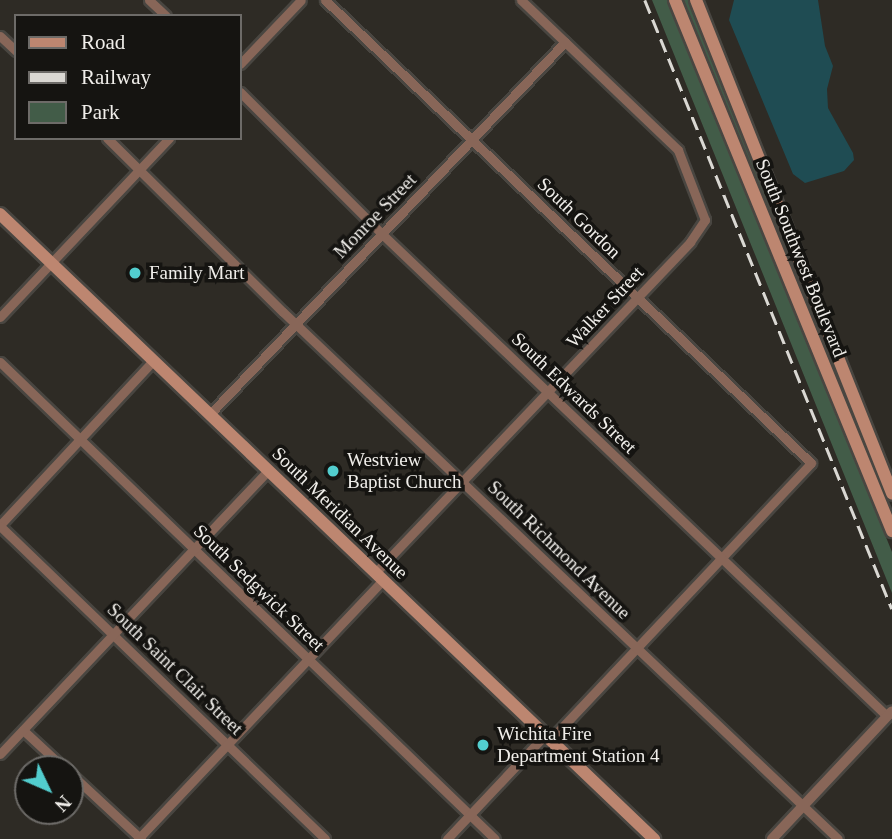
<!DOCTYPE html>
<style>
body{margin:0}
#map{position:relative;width:892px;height:839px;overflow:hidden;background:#2e2b25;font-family:Georgia,serif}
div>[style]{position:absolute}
.green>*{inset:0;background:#425c48}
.water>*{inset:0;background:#1f4c53}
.roads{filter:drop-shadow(2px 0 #494641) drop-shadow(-2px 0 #494641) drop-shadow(0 2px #494641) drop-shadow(0 -2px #494641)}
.minor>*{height:9px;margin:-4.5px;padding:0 4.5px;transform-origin:4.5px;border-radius:4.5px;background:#886658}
.tertiary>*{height:10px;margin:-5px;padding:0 5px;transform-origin:5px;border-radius:5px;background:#886658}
.secondary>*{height:12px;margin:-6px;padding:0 6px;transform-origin:6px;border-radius:6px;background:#bd8670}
.rail>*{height:2.5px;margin-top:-1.25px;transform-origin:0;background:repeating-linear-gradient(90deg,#dad8d3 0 14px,transparent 0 21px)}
.dots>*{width:19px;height:19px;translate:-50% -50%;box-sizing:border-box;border:4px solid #151411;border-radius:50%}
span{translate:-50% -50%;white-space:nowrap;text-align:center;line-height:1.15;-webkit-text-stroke:7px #151411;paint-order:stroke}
.street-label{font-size:19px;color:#f0eeea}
.poi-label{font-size:19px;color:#f0eeea}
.left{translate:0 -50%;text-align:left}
.legend{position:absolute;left:14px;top:14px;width:228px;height:126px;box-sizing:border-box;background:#151411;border:2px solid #6d6b68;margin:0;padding:9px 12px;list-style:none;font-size:21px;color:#f0eeea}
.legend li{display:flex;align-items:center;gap:14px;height:35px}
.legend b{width:35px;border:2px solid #6d6b68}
.north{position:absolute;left:14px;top:755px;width:70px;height:70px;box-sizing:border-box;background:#151411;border:2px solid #6d6b68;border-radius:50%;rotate:134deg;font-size:19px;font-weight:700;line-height:28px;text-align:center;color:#f0eeea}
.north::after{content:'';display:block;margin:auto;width:24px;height:32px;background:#52cdce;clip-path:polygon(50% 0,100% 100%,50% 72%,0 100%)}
</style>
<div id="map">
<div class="green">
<div style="clip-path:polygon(652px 0,669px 0,674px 13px,892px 552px,892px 593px)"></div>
<div style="clip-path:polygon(681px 0,691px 0,825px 340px,817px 334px)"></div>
</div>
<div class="water">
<div style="clip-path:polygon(734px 0,818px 0,825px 46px,833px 66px,827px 89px,828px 108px,853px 153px,854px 160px,844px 171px,805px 183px,793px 174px,729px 20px)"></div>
</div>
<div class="roads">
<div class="minor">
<div style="left:149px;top:0;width:23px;rotate:43deg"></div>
<div style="left:325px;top:0;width:671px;rotate:43.61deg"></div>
<div style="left:811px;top:463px;width:381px;rotate:133.3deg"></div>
<div style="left:0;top:36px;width:22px;rotate:43deg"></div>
<div style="left:240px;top:64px;width:88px;rotate:-46.4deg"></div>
<div style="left:240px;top:92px;width:201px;rotate:45deg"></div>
<div style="left:382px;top:234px;width:698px;rotate:43.67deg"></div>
<div style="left:107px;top:138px;width:247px;rotate:44.7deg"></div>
<div style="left:283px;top:312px;width:765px;rotate:43.52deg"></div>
<div style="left:0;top:317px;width:246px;rotate:-46.6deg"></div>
<div style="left:0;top:362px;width:687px;rotate:43.94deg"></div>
<div style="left:209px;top:415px;width:516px;rotate:-46.34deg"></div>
<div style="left:0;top:525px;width:224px;rotate:-47deg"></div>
<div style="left:0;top:526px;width:451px;rotate:43.9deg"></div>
<div style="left:375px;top:573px;width:457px;rotate:-46.4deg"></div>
<div style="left:690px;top:242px;width:27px;rotate:-56deg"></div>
<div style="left:705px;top:220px;width:75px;rotate:-111.1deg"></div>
<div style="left:678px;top:150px;width:217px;rotate:-136.3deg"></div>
<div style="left:23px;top:730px;width:57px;rotate:42.9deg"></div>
<div style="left:0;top:754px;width:390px;rotate:-46.6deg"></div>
<div style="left:70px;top:773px;width:97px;rotate:42.9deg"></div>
<div style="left:138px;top:839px;width:357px;rotate:-46.6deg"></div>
<div style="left:447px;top:839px;width:143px;rotate:-46.7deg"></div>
</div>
<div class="tertiary">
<div style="left:772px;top:839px;width:175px;rotate:-46.8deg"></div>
</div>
<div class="secondary">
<div style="left:675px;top:0;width:574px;rotate:67.77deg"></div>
<div style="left:696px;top:0;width:531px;rotate:68.32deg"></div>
<div style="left:0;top:214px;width:905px;rotate:43.7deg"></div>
</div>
</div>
<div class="rail">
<div style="left:645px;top:0;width:657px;rotate:67.92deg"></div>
</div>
<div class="dots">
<div style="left:135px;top:273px;background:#52cdce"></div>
<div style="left:333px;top:471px;background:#52cdce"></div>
<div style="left:483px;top:745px;background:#52cdce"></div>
</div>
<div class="street-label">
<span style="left:375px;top:216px;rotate:-46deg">Monroe Street</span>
<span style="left:579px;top:218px;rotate:44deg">South Gordon</span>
<span style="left:801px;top:258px;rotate:68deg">South Southwest Boulevard</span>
<span style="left:605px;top:307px;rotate:-47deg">Walker Street</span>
<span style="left:574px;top:393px;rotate:44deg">South Edwards Street</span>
<span style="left:340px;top:513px;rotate:44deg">South Meridian Avenue</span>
<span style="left:559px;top:550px;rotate:44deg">South Richmond Avenue</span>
<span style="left:259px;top:588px;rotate:44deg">South Sedgwick Street</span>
<span style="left:175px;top:669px;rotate:44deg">South Saint Clair Street</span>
</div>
<div class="poi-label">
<span class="left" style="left:149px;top:273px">Family Mart</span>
<span class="left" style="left:347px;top:471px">Westview<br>Baptist Church</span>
<span class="left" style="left:497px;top:745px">Wichita Fire<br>Department Station 4</span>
</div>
<ul class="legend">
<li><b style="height:9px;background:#bd8670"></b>Road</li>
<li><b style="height:9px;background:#dad8d3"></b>Railway</li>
<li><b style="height:19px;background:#425c48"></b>Park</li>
</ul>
<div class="north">N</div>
</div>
